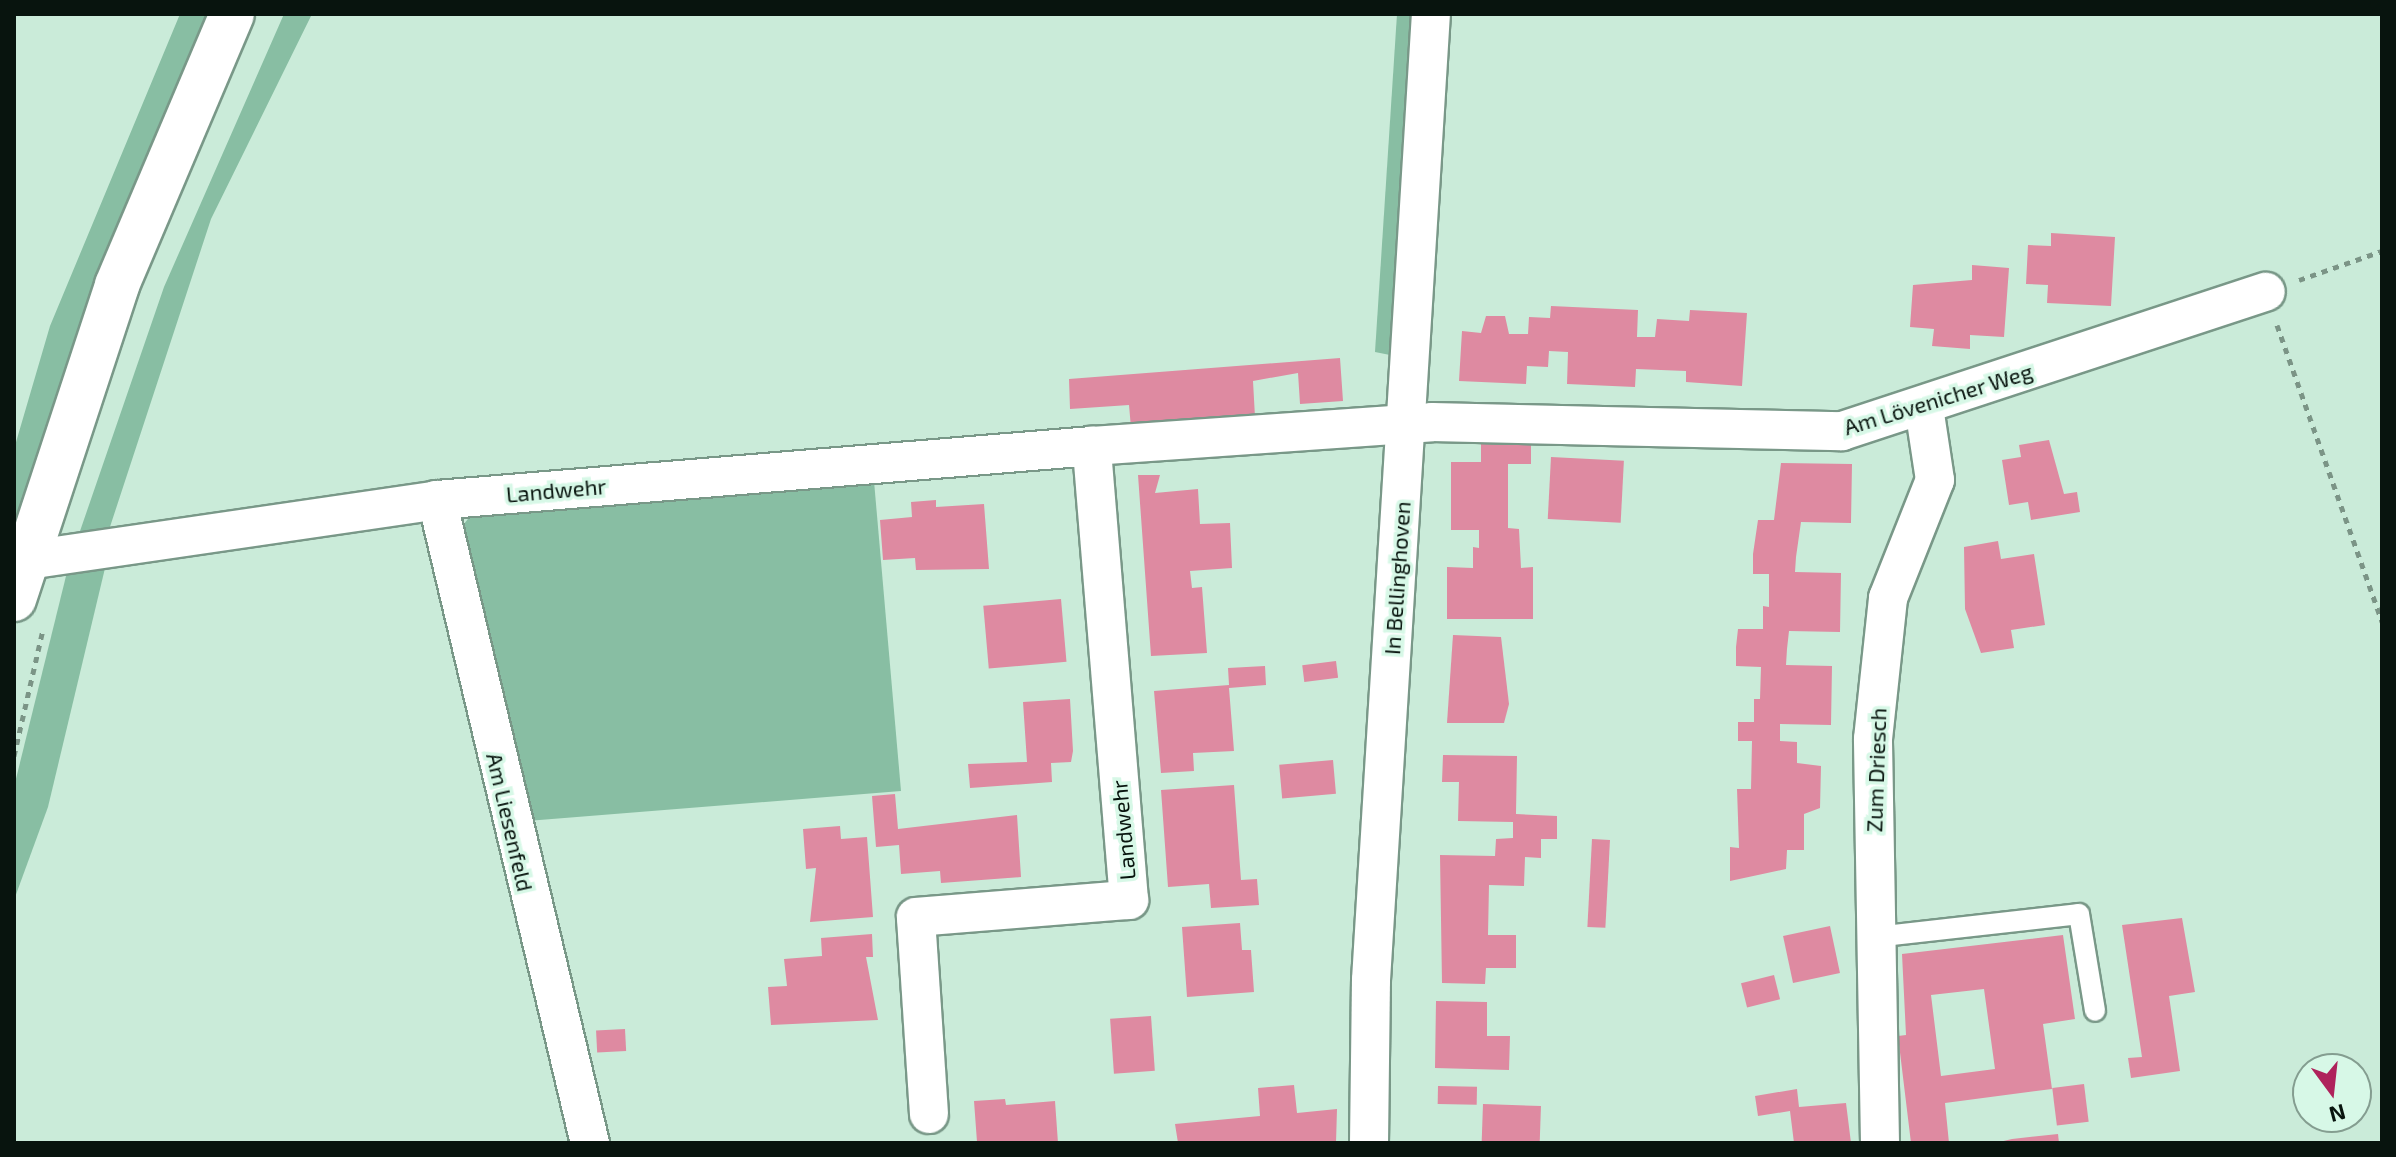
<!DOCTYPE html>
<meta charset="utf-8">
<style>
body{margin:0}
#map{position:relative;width:2396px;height:1157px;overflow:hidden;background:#caebd9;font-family:"Exo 2",sans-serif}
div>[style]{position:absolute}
.green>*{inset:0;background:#88bea3}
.building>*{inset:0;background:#de8aa1;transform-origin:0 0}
.path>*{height:5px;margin-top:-2.5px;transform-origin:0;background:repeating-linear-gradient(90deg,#7b9486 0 6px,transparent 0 12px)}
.roads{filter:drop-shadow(2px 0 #799888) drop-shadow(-2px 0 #799888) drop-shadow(0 2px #799888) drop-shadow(0 -2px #799888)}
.lane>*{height:20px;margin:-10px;padding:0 10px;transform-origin:10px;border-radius:10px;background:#fff}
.street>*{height:38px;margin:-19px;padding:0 19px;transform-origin:19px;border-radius:19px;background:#fff}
.secondary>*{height:44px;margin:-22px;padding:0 22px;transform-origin:22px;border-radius:22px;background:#fff}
span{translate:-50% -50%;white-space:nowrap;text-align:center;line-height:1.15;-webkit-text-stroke:7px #d7f8e7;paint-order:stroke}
.street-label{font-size:22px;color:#08140e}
.frame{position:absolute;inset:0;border:16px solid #08140e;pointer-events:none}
.north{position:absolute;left:2292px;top:1053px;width:80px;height:80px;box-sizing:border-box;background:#d7f8e7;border:2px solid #849d90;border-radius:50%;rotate:165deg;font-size:22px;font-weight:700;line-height:32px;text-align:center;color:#08140e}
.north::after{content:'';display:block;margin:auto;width:28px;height:36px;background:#af225b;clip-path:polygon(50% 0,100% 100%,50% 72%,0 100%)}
</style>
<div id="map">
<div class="green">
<div style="clip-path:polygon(180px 14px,209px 14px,115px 234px,14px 527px,14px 449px,50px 326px)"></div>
<div style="clip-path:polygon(284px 14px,312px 14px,211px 219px,106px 539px,79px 534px,164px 287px)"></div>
<div style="clip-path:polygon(1397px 14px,1412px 14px,1395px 356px,1375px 352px)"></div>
<div style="clip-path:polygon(874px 481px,901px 791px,527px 821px,459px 530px,472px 514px)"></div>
<div style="clip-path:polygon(106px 564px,48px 807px,14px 900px,14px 787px,67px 572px)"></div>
</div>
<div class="building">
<div style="clip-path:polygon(2051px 233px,2115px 237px,2111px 306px,2047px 303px,2048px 285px,2026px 284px,2028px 245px,2051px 246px)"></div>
<div style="clip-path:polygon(1972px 265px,2009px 268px,2004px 337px,1970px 335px,1970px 349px,1932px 346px,1934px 329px,1910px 327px,1913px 285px,1972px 280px)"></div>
<div style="clip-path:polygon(1551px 306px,1638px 310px,1637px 337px,1655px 337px,1657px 319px,1689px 321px,1690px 310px,1747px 313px,1742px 386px,1686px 382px,1686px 371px,1636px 369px,1635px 387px,1567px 384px,1568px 352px,1549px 351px,1548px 367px,1527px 366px,1526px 384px,1459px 381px,1462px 331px,1481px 333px,1486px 316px,1505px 316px,1509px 334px,1528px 334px,1529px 317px,1550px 318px)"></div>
<div style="clip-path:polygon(1340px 358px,1343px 401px,1300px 404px,1298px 373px,1253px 381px,1255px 417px,1131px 428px,1129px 405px,1070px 409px,1069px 379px)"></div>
<div style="clip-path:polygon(2049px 440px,2064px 494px,2077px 492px,2080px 512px,2031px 520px,2028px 502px,2009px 505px,2002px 460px,2021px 457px,2019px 445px)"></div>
<div style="clip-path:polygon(1481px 444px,1531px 445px,1531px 464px,1508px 464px,1508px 528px,1519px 529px,1521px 568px,1533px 567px,1533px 619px,1447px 619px,1447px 567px,1473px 568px,1473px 547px,1479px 548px,1479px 530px,1451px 530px,1451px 462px,1481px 462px)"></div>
<div style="left:1551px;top:457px;width:73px;height:62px;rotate:3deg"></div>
<div style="clip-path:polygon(1781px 463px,1852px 464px,1851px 523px,1801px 522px,1796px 557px,1795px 572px,1841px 573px,1840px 632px,1789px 631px,1787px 649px,1786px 665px,1832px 666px,1831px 725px,1780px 724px,1780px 741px,1797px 742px,1797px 763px,1821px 766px,1820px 808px,1804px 814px,1804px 850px,1787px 850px,1786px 869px,1730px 881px,1730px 847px,1739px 848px,1737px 789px,1751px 789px,1752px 741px,1738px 741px,1738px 722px,1754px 722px,1754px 699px,1760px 699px,1761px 667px,1736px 666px,1736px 647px,1738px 629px,1763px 629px,1763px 606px,1769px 607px,1769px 574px,1753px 574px,1753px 554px,1758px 520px,1774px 520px)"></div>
<div style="clip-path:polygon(1138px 475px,1160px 475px,1155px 493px,1198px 489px,1200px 524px,1230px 523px,1232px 568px,1190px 571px,1192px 588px,1202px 587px,1207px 653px,1151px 656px)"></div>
<div style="clip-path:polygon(936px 500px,936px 507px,984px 504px,989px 569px,916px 570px,915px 558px,883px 560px,880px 520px,912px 517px,911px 502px)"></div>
<div style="clip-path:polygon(1998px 541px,2001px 559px,2034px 554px,2045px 625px,2011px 630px,2014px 648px,1981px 653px,1965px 609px,1964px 547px)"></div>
<div style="left:1061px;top:599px;width:63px;height:78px;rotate:85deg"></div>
<div style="clip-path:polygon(1453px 635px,1501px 637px,1509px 704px,1504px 723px,1447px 723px)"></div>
<div style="left:1336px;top:661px;width:17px;height:34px;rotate:83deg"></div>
<div style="clip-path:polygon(1265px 666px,1266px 685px,1229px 688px,1234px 751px,1193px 753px,1194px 771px,1161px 773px,1154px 691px,1229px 685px,1228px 668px)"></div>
<div style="clip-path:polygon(1070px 699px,1073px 751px,1071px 762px,1051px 763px,1052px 782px,970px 788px,968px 764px,1027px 762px,1023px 702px)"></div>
<div style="clip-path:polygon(1443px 755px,1517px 756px,1516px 814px,1557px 816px,1557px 839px,1541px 839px,1541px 858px,1525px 857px,1524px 886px,1489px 885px,1488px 935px,1516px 935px,1516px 968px,1486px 968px,1485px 984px,1442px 983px,1440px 855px,1495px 856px,1496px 839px,1513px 838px,1513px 822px,1458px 821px,1459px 782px,1442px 782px)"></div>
<div style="left:1333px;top:760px;width:34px;height:54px;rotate:85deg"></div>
<div style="clip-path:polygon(1234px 785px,1241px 880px,1257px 879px,1259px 905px,1211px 908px,1209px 884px,1168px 887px,1161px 790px)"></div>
<div style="clip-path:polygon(895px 794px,898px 829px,1017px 815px,1021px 877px,941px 883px,940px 871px,901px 874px,899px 845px,876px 847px,872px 796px)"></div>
<div style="clip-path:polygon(840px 826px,841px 839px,867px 837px,873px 917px,810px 922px,816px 868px,806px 869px,803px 829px)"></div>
<div style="left:1592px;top:839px;width:18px;height:88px;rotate:3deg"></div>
<div style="clip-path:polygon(2182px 918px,2195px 992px,2169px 996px,2180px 1071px,2131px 1078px,2128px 1058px,2142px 1057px,2122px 925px)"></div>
<div style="clip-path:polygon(1240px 923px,1242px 950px,1251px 950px,1254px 992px,1187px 997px,1182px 927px)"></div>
<div style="left:1830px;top:926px;width:48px;height:48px;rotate:78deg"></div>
<div style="clip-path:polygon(872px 934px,873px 957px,866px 957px,878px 1020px,771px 1025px,768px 987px,787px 986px,784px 959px,822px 956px,821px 938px)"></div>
<div style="clip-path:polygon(evenodd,2063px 935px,2075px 1019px,2043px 1024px,2052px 1089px,1945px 1103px,1949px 1143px,1911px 1143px,1898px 1036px,1906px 1035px,1902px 954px,2063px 935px,1984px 989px,1995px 1069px,1941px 1076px,1931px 995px,1984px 989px)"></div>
<div style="left:1774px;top:975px;width:25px;height:34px;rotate:76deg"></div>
<div style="clip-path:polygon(1436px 1001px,1487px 1002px,1487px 1036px,1510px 1036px,1509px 1070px,1435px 1068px)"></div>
<div style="left:1151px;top:1016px;width:55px;height:41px;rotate:86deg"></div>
<div style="left:625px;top:1029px;width:22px;height:29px;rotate:87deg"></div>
<div style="left:2084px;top:1084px;width:38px;height:32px;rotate:83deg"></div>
<div style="clip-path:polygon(1294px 1085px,1297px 1113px,1337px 1109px,1336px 1143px,1178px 1143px,1175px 1124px,1260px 1116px,1258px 1088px)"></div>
<div style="left:1438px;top:1086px;width:39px;height:18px;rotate:1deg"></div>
<div style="clip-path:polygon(1797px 1089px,1799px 1107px,1846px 1103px,1851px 1143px,1794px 1143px,1790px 1111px,1758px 1116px,1755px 1096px)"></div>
<div style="clip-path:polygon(1005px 1099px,1006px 1105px,1055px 1101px,1058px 1143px,977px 1142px,974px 1101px)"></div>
<div style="left:1483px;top:1104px;width:58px;height:39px;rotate:2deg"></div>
<div style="clip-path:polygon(2058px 1134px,2059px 1143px,1995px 1143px,2012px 1139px)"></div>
</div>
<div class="path">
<div style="left:2299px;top:280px;width:88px;rotate:-19.3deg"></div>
<div style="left:2277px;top:325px;width:315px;rotate:70.5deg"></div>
<div style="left:14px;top:756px;width:130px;rotate:-77.1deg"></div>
</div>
<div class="roads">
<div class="lane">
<div style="left:1875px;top:937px;width:205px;rotate:-6.4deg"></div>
<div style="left:2079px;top:914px;width:98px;rotate:80.6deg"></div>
</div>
<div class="street">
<div style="left:437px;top:500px;width:661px;rotate:76.62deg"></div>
<div style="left:14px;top:562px;width:428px;rotate:-8.3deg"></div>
<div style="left:437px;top:500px;width:657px;rotate:-4.71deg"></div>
<div style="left:1092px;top:446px;width:341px;rotate:-4deg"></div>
<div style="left:1432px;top:422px;width:410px;rotate:1.3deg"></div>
<div style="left:1842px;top:431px;width:446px;rotate:-18.2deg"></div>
<div style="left:929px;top:1114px;width:197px;rotate:-93.8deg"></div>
<div style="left:916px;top:917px;width:214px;rotate:-4.6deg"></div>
<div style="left:1129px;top:900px;width:456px;rotate:-94.7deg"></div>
<div style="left:1369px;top:1143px;width:163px;rotate:-89.3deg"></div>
<div style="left:1371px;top:980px;width:968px;rotate:-86.45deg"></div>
<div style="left:1880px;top:1143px;width:404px;rotate:-91deg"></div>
<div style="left:1873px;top:739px;width:142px;rotate:-83.9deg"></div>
<div style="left:1888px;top:598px;width:127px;rotate:-68.3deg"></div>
<div style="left:1935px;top:480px;width:74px;rotate:-98.6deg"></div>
</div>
<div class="secondary">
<div style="left:14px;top:599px;width:330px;rotate:-71.8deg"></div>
<div style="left:117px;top:285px;width:294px;rotate:-67deg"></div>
</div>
</div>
<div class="street-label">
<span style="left:1938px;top:399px;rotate:-17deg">Am Lövenicher Weg</span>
<span style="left:556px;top:490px;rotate:-5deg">Landwehr</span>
<span style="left:1397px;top:578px;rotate:-86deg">In Bellinghoven</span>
<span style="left:1876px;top:770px;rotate:-88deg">Zum Driesch</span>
<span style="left:510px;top:822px;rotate:77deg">Am Liesenfeld</span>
<span style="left:1123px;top:830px;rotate:-95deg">Landwehr</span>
</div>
<div class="frame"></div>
<div class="north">N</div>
</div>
